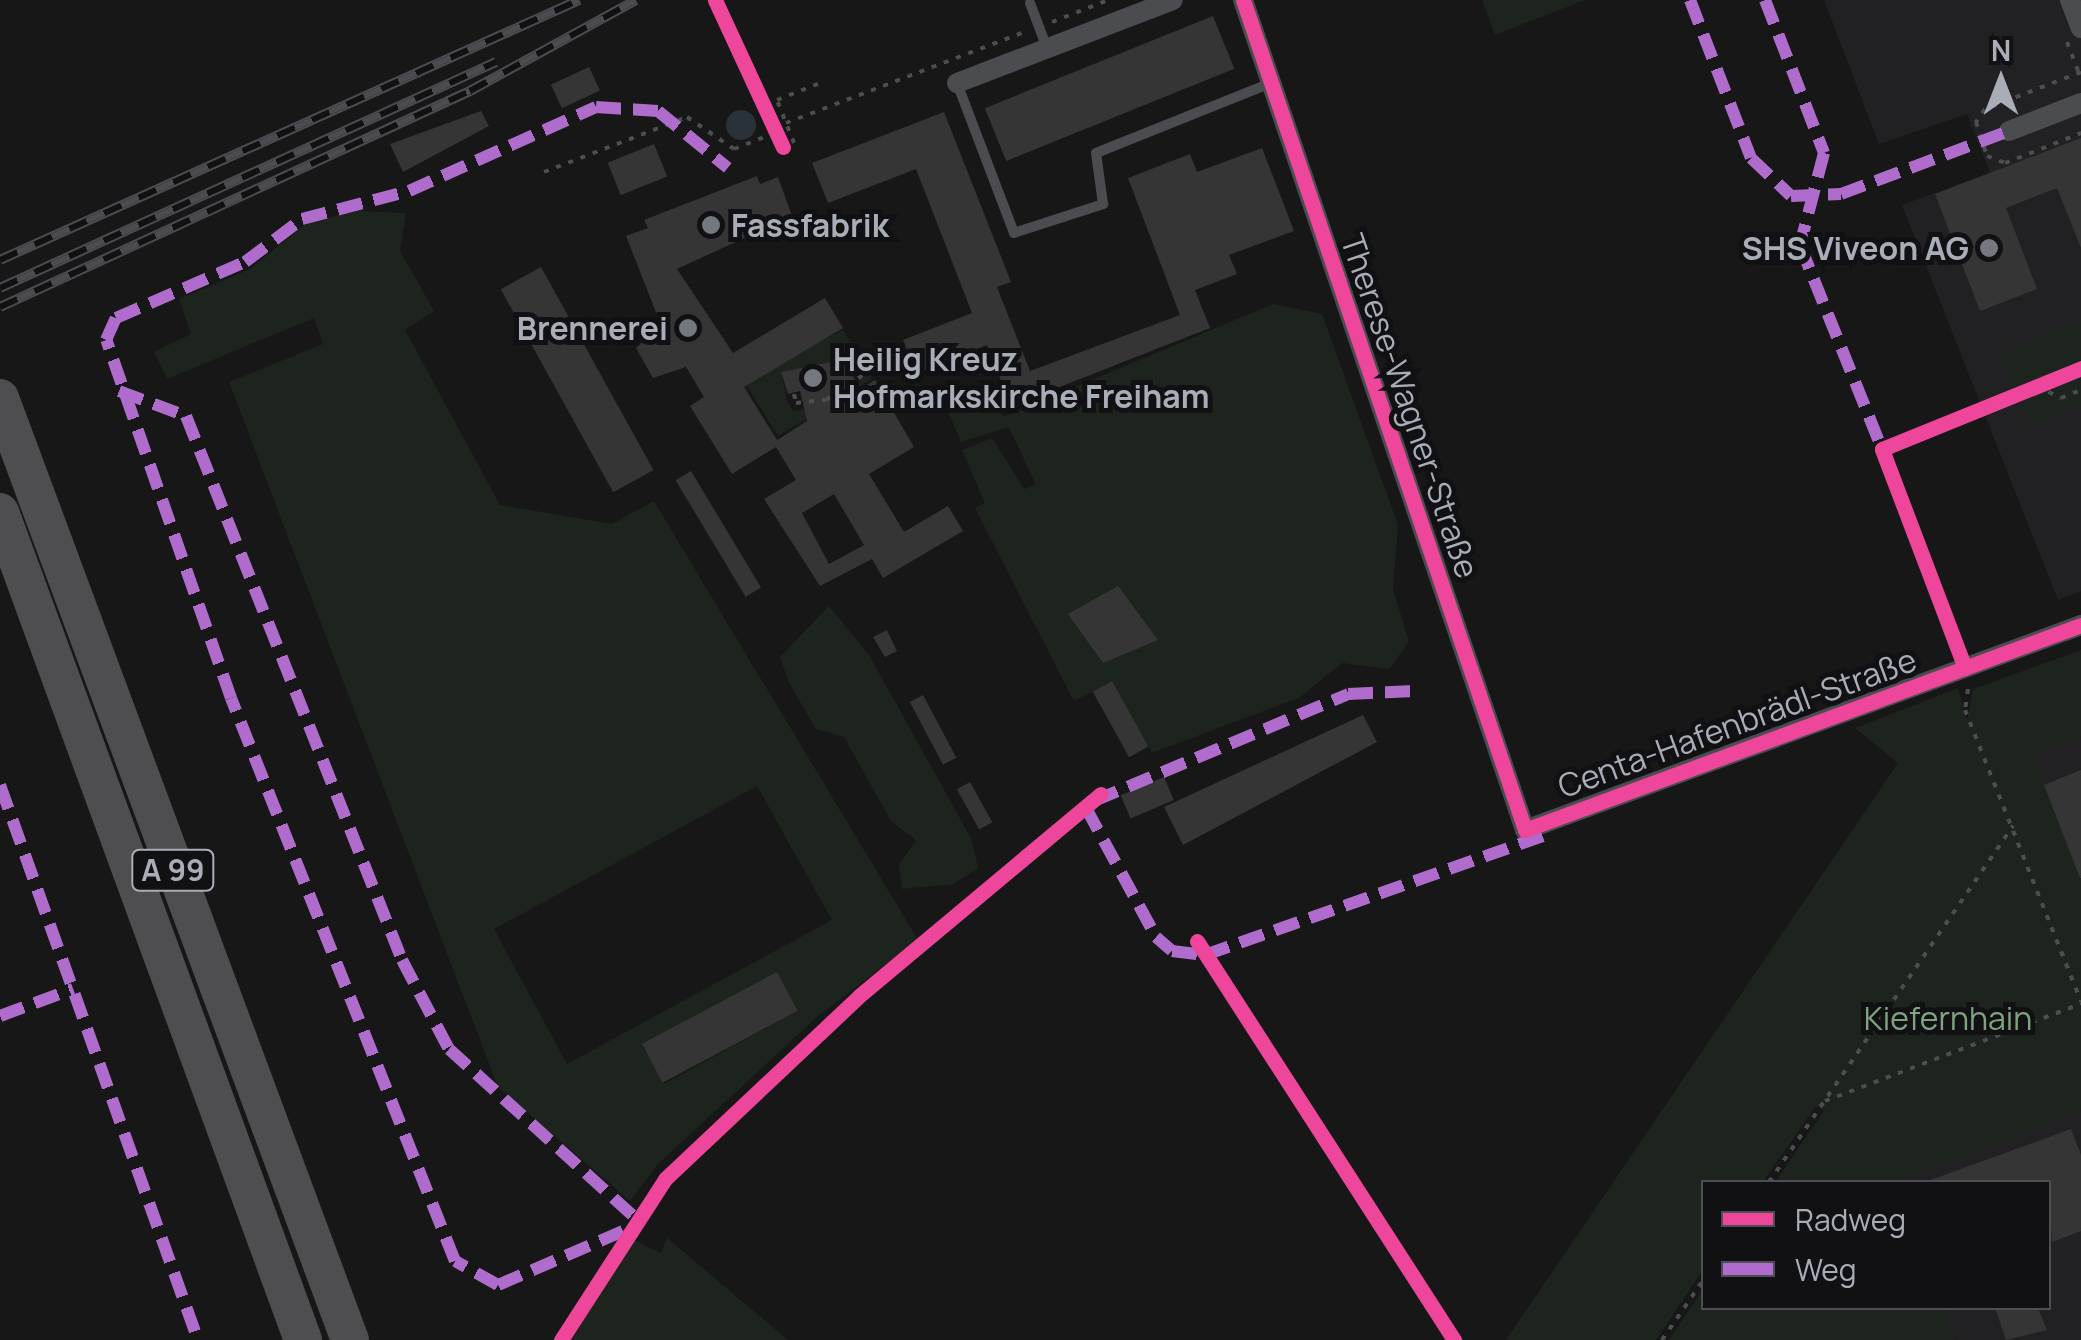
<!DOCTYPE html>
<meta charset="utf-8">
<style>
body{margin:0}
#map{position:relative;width:2081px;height:1340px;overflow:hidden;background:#171717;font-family:Manrope,sans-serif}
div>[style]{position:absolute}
.built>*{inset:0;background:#212123}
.green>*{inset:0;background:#1d241e}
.water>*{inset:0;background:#2a3239}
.round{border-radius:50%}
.building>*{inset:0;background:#353536;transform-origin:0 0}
.path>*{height:4px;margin-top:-2px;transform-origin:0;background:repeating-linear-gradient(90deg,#4d4e52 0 5px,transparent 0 13px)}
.lane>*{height:10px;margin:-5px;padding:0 5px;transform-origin:5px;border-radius:5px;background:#4b4c50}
.street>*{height:20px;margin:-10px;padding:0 10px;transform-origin:10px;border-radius:10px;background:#4b4c50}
.highway>*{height:38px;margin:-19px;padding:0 19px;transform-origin:19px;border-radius:19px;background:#4e4e51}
.rail>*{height:10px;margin-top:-5px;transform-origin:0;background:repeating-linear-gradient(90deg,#111113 0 19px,#4b4c4f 0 38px);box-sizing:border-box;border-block:2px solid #4b4c4f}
.quiet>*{height:12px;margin-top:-6px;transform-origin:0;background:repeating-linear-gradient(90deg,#b06ccc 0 25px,transparent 0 37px)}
.cycleway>*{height:15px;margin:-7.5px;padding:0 7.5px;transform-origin:7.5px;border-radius:7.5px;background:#ed469a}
.dots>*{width:28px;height:28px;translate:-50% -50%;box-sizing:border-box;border:5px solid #111113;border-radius:50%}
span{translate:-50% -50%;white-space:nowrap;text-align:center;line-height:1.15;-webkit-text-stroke:10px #111113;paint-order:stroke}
.shield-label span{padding:2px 8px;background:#111113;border:2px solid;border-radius:8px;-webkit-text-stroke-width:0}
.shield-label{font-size:30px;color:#a8adb8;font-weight:700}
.poi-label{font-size:32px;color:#a8adb8;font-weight:700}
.left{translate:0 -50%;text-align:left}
.right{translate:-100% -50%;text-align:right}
.street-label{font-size:32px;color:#a8adb8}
.park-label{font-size:32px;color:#7fa381}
.legend{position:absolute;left:1701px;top:1180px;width:350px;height:130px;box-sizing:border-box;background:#111113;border:2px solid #4d4f55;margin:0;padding:12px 18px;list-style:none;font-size:30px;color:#a8adb8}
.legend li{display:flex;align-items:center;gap:20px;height:50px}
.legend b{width:50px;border:2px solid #4d4f55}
.north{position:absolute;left:1951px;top:30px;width:100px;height:100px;-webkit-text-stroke:8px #111113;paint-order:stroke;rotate:0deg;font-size:28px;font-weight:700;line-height:40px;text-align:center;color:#a8adb8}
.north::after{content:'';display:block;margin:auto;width:35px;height:45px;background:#a8adb8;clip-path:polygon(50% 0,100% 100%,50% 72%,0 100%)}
</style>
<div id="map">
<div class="built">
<div style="clip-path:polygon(1824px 0,2081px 0,2081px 591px,2058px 600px,1902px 205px,1990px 173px,1967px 114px,1879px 144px)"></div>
<div style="clip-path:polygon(2081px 736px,2081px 864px,2076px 866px,2032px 754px)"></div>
<div style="clip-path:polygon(2081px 1111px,2081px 1340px,1956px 1340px,1943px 1308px,2048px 1308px,2048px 1182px,1899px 1182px)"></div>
</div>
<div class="green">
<div style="clip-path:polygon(1482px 0,1585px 0,1495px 35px)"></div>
<div style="clip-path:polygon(evenodd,358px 211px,406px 213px,400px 251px,434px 311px,405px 330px,500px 505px,612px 524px,654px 501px,918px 940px,818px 1016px,657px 1165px,630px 1201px,498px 1087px,229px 382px,323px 344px,314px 318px,167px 379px,154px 352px,191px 334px,179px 299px,250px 269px,308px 222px,358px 211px,757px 786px,832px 920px,567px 1064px,494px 929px,757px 786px,358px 211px,776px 973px,797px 1011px,664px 1084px,643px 1046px,776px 973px)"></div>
<div style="clip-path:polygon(1273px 304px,1322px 314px,1398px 525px,1393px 589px,1409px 642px,1389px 669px,1342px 663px,1299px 698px,1152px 753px,1112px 682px,1074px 701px,975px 508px,985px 503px,962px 450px,992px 438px,1024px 489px,1036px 485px,1009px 427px,961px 442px,945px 404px,989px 389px,1003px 417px)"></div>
<div style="clip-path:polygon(2081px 321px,2081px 405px,2028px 425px,2000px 353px)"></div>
<div style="clip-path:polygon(843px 330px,864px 365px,854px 373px,847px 358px,782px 376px,787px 401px,793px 411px,817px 407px,869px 373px,872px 379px,778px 436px,743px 380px)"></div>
<div style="clip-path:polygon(829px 606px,869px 655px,971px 838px,978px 868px,953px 884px,902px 889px,899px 865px,916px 840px,891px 821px,844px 737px,816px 729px,789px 683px,780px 657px)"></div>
<div style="clip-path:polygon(2081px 650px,2081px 736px,2032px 754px,2081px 864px,2081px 1111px,1899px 1182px,1775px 1182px,1824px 1111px,1816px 1106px,1763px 1182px,1704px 1182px,1703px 1270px,1656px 1340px,1506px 1340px,1898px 763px,1855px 728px,1958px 688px,1967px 721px,1973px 689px)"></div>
<div style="clip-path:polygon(667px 1238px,788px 1340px,572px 1340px,632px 1239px,661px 1253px)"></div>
<div style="clip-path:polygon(1703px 1289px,1704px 1308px,1943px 1308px,1956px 1340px,1669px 1340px)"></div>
</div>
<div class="water">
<div class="round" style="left:726px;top:110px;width:30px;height:30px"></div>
</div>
<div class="building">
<div style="left:1213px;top:16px;width:57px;height:246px;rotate:68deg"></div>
<div style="left:589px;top:67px;width:26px;height:42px;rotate:65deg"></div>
<div style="clip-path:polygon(481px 111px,489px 126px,403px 172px,390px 144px)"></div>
<div style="clip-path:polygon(944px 112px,1011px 282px,997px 287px,1030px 371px,1180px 315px,1128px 178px,1190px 154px,1197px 172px,1262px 148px,1294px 231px,1229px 255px,1237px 274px,1195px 290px,1210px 328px,1011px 406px,987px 345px,916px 374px,903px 340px,972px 313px,916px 169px,828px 203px,812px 163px)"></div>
<div style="clip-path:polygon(2081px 138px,2081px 248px,2057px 188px,2006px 208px,2037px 289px,1980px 311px,1935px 194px)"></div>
<div style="left:654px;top:144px;width:35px;height:50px;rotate:68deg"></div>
<div style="clip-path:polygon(evenodd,757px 176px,760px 184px,778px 177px,792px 216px,677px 269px,733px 353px,825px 298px,843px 328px,744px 387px,777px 440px,807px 421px,800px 391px,788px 394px,781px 372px,846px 359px,859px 390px,875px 380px,914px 447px,869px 474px,904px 532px,948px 506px,963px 531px,883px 578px,872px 559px,820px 586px,764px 499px,796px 480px,776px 447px,732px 474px,690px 406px,704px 397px,686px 367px,653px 378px,636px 348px,661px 325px,626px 236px,648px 228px,644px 220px,757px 176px,834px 494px,864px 545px,829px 564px,802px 513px,834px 494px)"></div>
<div style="left:541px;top:267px;width:232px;height:46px;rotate:61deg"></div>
<div style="left:691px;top:471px;width:136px;height:18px;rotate:59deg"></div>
<div style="clip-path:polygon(1118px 586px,1158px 640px,1103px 663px,1068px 614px)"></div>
<div style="clip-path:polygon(887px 630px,897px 651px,885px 657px,873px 637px)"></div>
<div style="left:1112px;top:681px;width:75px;height:22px;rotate:61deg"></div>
<div style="left:923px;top:695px;width:71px;height:15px;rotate:62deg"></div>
<div style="clip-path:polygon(1363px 715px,1377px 742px,1183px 845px,1164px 807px)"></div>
<div style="clip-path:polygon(2081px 770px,2081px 878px,2080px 878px,2044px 785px)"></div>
<div style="left:1164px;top:777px;width:25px;height:47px;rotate:67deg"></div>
<div style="left:970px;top:782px;width:46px;height:15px;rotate:61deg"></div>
<div style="left:777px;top:972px;width:44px;height:153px;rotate:62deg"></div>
<div style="clip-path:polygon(2071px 1129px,2081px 1155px,2081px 1231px,2052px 1242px,2048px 1182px,1925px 1182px)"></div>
<div style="clip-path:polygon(1995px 1308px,2038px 1308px,2047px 1330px,2006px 1340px)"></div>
</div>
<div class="path">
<div style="left:1052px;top:22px;width:60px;rotate:-21.4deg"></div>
<div style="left:2067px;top:42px;width:33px;rotate:69deg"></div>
<div style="left:2081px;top:72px;width:103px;rotate:158.9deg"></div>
<div style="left:1985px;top:109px;width:16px;rotate:125deg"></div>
<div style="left:1976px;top:122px;width:36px;rotate:72deg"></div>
<div style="left:1987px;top:156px;width:19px;rotate:21deg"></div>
<div style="left:2005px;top:163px;width:82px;rotate:-21.5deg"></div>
<div style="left:786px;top:123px;width:255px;rotate:-20.9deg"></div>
<div style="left:794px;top:143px;width:46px;rotate:-111.6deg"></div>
<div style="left:777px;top:100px;width:52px;rotate:-21.6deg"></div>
<div style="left:544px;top:172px;width:153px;rotate:-21deg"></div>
<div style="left:687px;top:117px;width:57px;rotate:34.2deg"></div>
<div style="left:734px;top:149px;width:46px;rotate:-21.6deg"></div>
<div style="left:2037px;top:386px;width:27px;rotate:27deg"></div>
<div style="left:2061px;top:398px;width:22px;rotate:-22deg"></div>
<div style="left:794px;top:394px;width:9px;rotate:77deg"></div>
<div style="left:796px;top:403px;width:30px;rotate:-6deg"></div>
<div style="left:826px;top:400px;width:73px;rotate:-34.3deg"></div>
<div style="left:1959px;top:651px;width:216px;rotate:-110.9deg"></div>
<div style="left:1882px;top:449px;width:215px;rotate:-22.1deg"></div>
<div style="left:1968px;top:689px;width:21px;rotate:98deg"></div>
<div style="left:1965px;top:710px;width:314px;rotate:68.3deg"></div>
<div style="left:1825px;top:1101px;width:274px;rotate:-20.8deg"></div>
<div style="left:1769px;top:1182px;width:432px;rotate:-55.6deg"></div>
<div style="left:1662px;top:1340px;width:74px;rotate:-55.5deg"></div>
</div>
<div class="lane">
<div style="left:1030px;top:3px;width:48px;rotate:69.3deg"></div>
<div style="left:957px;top:83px;width:160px;rotate:69.2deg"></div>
<div style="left:1014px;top:233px;width:94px;rotate:-18deg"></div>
<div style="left:1103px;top:204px;width:51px;rotate:-97.8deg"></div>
<div style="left:1096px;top:153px;width:188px;rotate:-21.8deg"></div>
</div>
<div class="street">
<div style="left:1243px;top:0;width:877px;rotate:71.23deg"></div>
<div style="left:1525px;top:830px;width:593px;rotate:-20.24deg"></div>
<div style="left:2070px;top:0;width:30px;rotate:69deg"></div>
<div style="left:957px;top:83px;width:231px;rotate:-21deg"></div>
<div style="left:2009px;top:131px;width:77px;rotate:-21.3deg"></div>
</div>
<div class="highway">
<div style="left:0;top:398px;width:1005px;rotate:69.62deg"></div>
<div style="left:0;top:512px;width:882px;rotate:69.9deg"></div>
</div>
<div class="rail">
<div style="left:0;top:260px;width:635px;rotate:-24.18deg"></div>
<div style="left:0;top:288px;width:545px;rotate:-24.5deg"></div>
<div style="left:0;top:307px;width:517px;rotate:-24.68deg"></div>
<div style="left:470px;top:91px;width:189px;rotate:-28.7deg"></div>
</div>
<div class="quiet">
<div style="left:1690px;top:0;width:169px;rotate:68.9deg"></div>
<div style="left:1751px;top:158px;width:55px;rotate:43.5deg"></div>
<div style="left:1791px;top:196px;width:50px;rotate:-2.3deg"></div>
<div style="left:1841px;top:194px;width:179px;rotate:-20.6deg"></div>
<div style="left:1765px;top:0;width:164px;rotate:68.9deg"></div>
<div style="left:1824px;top:153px;width:95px;rotate:104.6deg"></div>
<div style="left:1800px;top:245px;width:220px;rotate:68.1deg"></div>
<div style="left:119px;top:391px;width:72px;rotate:20.5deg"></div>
<div style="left:186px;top:416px;width:585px;rotate:68.34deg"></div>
<div style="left:402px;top:960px;width:101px;rotate:62.2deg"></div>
<div style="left:449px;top:1049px;width:250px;rotate:42.2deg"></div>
<div style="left:0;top:785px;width:589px;rotate:70.37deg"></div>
<div style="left:1094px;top:801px;width:276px;rotate:-22.8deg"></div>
<div style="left:1348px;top:694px;width:66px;rotate:-2.6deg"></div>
<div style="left:1086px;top:808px;width:147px;rotate:61.5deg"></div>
<div style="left:1156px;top:937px;width:21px;rotate:41deg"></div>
<div style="left:1172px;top:951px;width:33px;rotate:7deg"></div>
<div style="left:1205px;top:955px;width:358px;rotate:-19.4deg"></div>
<div style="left:0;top:1016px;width:78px;rotate:-20.3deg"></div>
<div style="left:623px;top:1231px;width:136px;rotate:156.6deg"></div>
<div style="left:498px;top:1285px;width:49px;rotate:-150.8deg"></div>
<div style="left:455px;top:1261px;width:606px;rotate:-111.7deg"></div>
<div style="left:231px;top:698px;width:379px;rotate:-109.2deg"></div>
<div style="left:106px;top:340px;width:24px;rotate:-66deg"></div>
<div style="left:116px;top:318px;width:141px;rotate:-23.5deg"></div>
<div style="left:245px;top:262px;width:71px;rotate:-37deg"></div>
<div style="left:302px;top:219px;width:111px;rotate:-14.7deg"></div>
<div style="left:409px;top:191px;width:205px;rotate:-24.2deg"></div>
<div style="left:596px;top:107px;width:62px;rotate:3.7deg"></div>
<div style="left:658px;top:111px;width:90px;rotate:39.2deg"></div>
</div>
<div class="cycleway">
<div style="left:715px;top:0;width:162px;rotate:65.2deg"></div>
<div style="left:1243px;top:0;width:877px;rotate:71.23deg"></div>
<div style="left:1525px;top:830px;width:593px;rotate:-20.24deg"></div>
<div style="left:1965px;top:668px;width:234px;rotate:-110.8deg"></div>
<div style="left:1882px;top:449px;width:215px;rotate:-22.1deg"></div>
<div style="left:1197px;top:941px;width:475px;rotate:57.2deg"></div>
<div style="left:561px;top:1340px;width:192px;rotate:-57.1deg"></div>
<div style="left:665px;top:1179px;width:267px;rotate:-43.3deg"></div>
<div style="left:859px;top:996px;width:315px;rotate:-39.9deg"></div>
</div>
<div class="dots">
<div style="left:711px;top:225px;background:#757880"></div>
<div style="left:1989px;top:248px;background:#757880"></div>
<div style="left:688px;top:328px;background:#757880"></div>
<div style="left:813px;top:378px;background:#757880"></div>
</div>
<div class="shield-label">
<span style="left:173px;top:870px">A 99</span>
</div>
<div class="poi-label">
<span class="left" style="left:731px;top:225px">Fassfabrik</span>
<span class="right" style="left:1969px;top:248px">SHS Viveon AG</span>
<span class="right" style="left:668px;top:328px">Brennerei</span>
<span class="left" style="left:833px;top:378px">Heilig Kreuz<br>Hofmarkskirche Freiham</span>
</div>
<div class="street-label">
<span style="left:1410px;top:406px;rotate:71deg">Therese-Wagner-Straße</span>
<span style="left:1737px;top:723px;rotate:-20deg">Centa-Hafenbrädl-Straße</span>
</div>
<div class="park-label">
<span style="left:1948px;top:1018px">Kiefernhain</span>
</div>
<ul class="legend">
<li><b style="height:12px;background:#ed469a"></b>Radweg</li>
<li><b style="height:12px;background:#b06ccc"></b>Weg</li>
</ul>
<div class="north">N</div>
</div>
